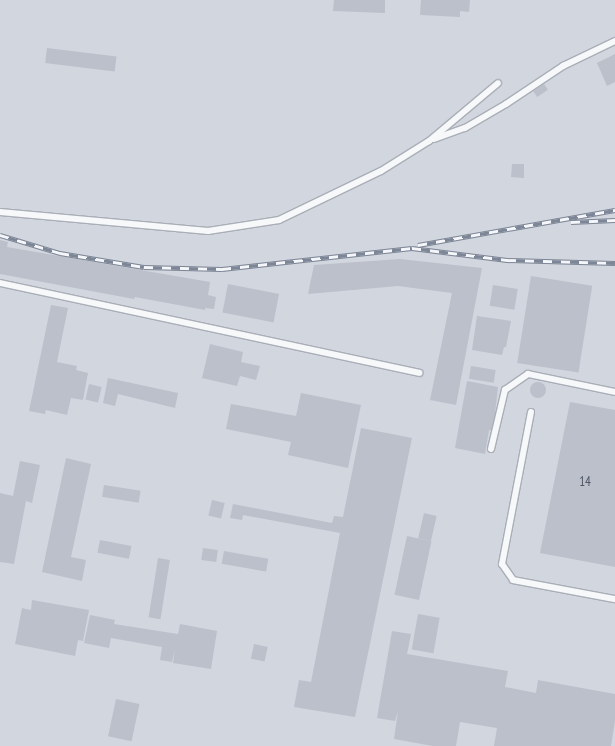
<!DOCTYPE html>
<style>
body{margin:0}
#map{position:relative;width:615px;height:746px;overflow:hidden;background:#e4e7ec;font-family:"PT Sans Narrow",sans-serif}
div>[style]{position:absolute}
.built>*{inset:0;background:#d2d6de;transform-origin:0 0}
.building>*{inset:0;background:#bbc0ca;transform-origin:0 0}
.round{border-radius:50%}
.roads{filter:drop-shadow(1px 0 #a9aeb7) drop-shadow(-1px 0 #a9aeb7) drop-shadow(0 1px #a9aeb7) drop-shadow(0 -1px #a9aeb7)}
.lane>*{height:6px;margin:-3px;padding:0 3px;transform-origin:3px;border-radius:3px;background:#f7f8fa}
.rail>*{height:4.5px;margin-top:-2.25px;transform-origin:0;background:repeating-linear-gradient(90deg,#f4f6f9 0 9px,#7d8696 0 18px);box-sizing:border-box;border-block:1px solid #7d8696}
span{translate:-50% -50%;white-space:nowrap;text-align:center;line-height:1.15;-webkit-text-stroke:3px #f4f6f9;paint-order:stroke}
.number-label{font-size:13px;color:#4f5766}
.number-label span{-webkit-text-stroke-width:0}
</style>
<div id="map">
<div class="built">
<div style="left:0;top:0;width:615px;height:746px"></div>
</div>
<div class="building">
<div style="clip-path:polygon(334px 0,385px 0,385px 13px,333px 11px)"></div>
<div style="clip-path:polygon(421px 0,470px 0,469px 12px,460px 11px,460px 17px,420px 15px)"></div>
<div style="left:47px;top:48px;width:70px;height:15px;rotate:7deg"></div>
<div style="clip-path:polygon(615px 54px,615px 82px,607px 86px,597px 63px)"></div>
<div style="left:544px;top:84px;width:7px;height:13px;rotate:56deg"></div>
<div style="clip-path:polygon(512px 164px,524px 164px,524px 178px,511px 177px)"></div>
<div style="clip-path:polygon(0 240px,8px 242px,7px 247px,210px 282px,208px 295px,216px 297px,214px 309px,205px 308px,205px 310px,135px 297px,134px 299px,0 274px)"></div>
<div style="clip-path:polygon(400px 259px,482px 268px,456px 405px,430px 400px,452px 293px,398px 286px,308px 294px,314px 265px)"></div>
<div style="left:531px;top:276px;width:62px;height:88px;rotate:9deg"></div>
<div style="left:228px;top:284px;width:52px;height:29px;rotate:11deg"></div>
<div style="left:493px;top:285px;width:25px;height:21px;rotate:9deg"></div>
<div style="clip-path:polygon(51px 305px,68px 308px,57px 362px,77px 366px,76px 370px,88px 373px,83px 400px,71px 398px,67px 415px,46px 410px,45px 414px,29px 411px)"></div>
<div style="clip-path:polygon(477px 316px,511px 321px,506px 347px,504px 347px,502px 355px,472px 350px)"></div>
<div style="clip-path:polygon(210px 344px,243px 352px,241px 362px,260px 366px,256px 380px,240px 376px,237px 386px,202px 378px)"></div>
<div style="left:471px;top:366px;width:25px;height:13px;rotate:9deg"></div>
<div style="clip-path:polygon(108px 378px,178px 393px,175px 408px,118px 394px,115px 406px,103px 403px)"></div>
<div style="clip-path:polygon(467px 381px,498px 387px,493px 431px,489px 430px,485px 454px,455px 448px)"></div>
<div class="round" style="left:530px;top:382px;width:16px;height:16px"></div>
<div style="left:89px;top:384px;width:13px;height:16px;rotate:13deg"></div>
<div style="clip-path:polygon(301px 393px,361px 405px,348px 468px,288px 455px,291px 442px,226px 429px,231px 404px,296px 416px)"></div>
<div style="clip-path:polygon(570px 402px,615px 410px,615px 567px,540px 553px)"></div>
<div style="clip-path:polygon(361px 428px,412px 438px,355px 717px,294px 707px,299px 680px,311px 682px,340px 533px,243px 515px,242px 520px,230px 518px,233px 504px,332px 523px,334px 516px,343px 517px)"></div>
<div style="clip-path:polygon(66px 458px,91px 464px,71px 557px,86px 560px,82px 581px,42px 572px)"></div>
<div style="clip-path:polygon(20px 461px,40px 465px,32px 503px,26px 501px,14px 564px,0 562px,0 493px,13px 496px)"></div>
<div style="left:104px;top:485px;width:37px;height:12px;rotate:9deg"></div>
<div style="left:212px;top:500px;width:13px;height:16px;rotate:13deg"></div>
<div style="left:424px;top:513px;width:13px;height:26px;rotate:13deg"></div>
<div style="left:407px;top:536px;width:25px;height:60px;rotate:12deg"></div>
<div style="left:100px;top:540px;width:32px;height:13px;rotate:11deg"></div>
<div style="left:203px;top:548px;width:15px;height:12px;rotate:8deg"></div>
<div style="left:224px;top:551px;width:45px;height:13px;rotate:10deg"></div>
<div style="left:158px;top:558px;width:12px;height:60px;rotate:9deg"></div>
<div style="clip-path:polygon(32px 600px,89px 610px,83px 641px,78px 640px,75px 656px,15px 644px,22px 608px,31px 610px)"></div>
<div style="left:418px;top:614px;width:22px;height:36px;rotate:10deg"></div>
<div style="clip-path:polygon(90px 615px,115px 620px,114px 624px,178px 634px,180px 624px,217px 631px,211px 669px,173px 663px,175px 649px,172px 662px,160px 660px,162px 647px,111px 638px,109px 648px,84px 643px)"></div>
<div style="clip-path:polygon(392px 631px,411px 634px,407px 654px,508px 671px,505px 687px,536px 693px,538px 680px,615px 694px,615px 721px,611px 746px,494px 746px,497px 728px,460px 722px,456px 746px,433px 746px,394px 739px,398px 711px,395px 721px,377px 718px)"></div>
<div style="left:254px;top:644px;width:14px;height:15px;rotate:12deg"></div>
<div style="left:116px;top:699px;width:24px;height:38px;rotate:12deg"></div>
</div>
<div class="roads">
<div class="lane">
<div style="left:434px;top:139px;width:33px;rotate:-20deg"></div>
<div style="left:465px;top:128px;width:48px;rotate:-30.3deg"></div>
<div style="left:506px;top:104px;width:69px;rotate:-33.7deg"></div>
<div style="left:563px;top:66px;width:58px;rotate:-25.7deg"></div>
<div style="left:0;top:212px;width:209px;rotate:5.2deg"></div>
<div style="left:208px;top:231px;width:72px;rotate:-8.8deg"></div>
<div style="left:279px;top:220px;width:113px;rotate:-25.7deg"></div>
<div style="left:381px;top:171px;width:57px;rotate:-32deg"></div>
<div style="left:429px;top:141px;width:90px;rotate:-40deg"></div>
<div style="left:0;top:283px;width:429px;rotate:12.1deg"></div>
<div style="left:531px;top:412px;width:155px;rotate:100.8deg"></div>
<div style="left:502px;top:564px;width:19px;rotate:55deg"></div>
<div style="left:513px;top:580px;width:104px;rotate:10.6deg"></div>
<div style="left:491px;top:449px;width:61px;rotate:-76.7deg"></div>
<div style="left:505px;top:390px;width:28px;rotate:-35deg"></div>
<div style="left:528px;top:374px;width:89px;rotate:11.7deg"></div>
</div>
</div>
<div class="rail">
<div style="left:571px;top:222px;width:44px;rotate:-2.6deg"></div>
<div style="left:0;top:235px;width:63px;rotate:16.7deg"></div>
<div style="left:60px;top:253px;width:85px;rotate:9.5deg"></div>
<div style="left:144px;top:267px;width:78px;rotate:1.5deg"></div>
<div style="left:222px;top:269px;width:191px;rotate:-6.3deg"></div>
<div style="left:412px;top:248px;width:96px;rotate:7.2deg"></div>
<div style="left:507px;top:260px;width:108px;rotate:1.6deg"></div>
<div style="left:418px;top:245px;width:200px;rotate:-10.1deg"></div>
</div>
<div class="number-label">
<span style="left:585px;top:482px">14</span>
</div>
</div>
